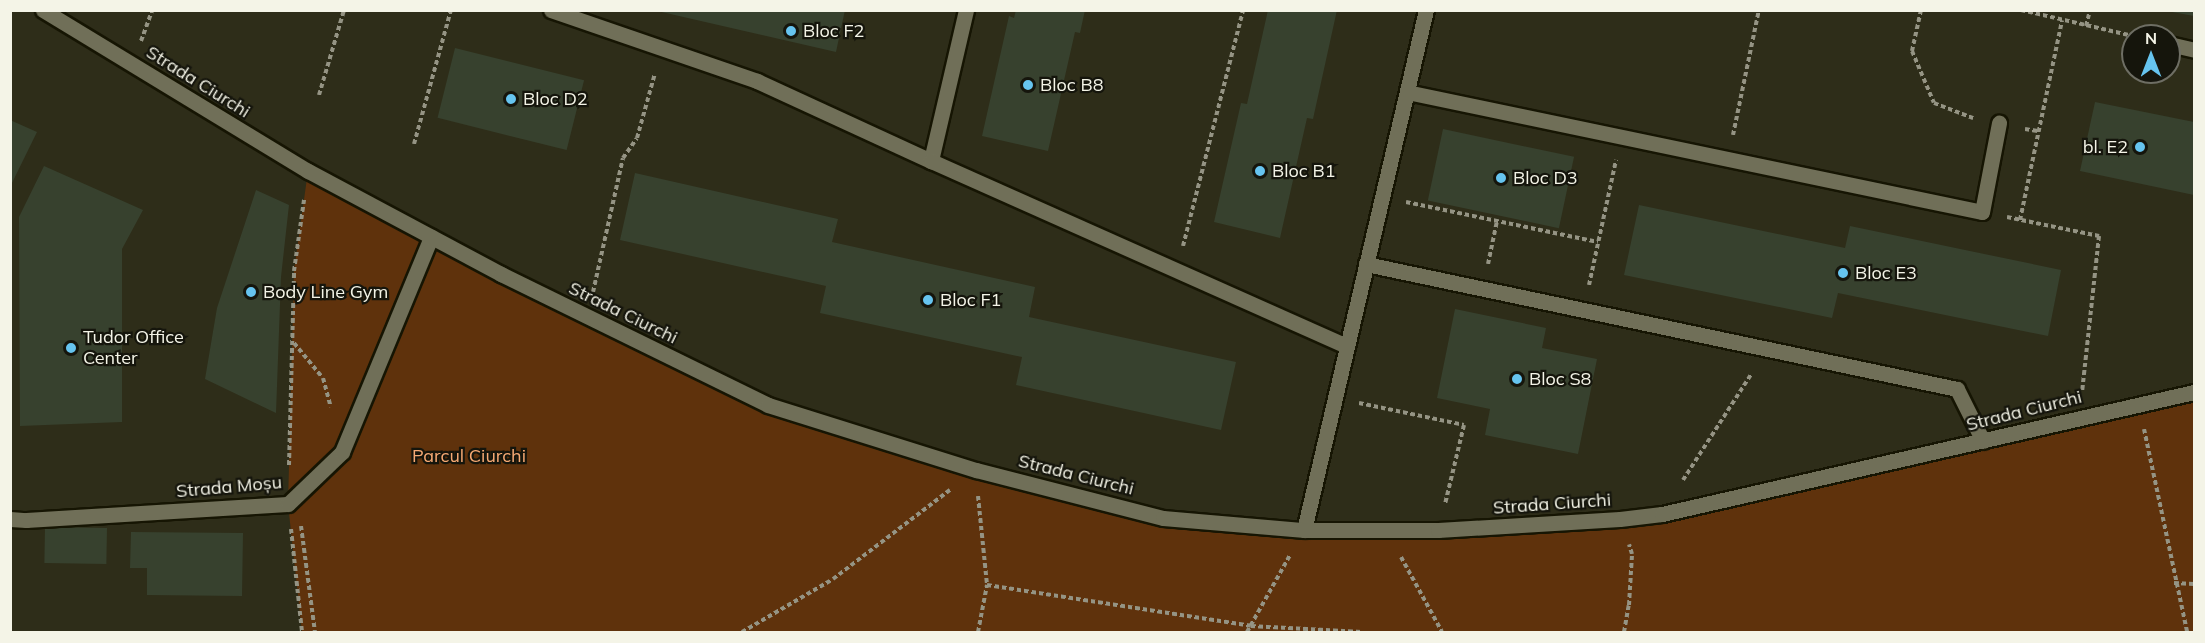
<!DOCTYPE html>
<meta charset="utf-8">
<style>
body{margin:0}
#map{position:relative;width:2205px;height:643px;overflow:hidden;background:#2e2d19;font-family:Mulish,sans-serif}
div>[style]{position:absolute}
.green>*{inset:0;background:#5f320c}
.building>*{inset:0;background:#37412e;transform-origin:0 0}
.path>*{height:4px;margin-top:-2px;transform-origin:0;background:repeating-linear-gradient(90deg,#959484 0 4.5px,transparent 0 7.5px)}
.roads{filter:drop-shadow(2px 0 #161503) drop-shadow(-2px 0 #161503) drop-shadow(0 2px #161503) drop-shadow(0 -2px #161503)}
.lane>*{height:15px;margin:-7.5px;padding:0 7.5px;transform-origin:7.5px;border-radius:7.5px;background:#706f58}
.street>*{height:15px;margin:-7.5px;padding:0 7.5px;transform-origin:7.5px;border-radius:7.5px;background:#706f58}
.secondary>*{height:15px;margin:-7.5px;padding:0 7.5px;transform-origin:7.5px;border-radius:7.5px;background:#706f58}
.dots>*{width:16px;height:16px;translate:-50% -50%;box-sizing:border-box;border:3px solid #15150c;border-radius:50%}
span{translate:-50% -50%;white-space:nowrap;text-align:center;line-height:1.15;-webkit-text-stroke:4.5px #15150c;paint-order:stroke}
.poi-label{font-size:18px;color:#f4f4e7}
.left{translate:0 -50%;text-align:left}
.right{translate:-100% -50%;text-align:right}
.street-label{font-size:18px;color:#f4f4e7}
.park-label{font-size:18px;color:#f7aa74}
.frame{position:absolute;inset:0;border:12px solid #f4f4e7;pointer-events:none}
.north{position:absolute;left:2121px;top:24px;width:60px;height:60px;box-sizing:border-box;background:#15150c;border:2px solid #6e6e64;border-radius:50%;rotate:0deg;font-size:16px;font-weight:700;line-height:24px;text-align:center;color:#f4f4e7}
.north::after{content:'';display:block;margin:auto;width:21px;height:27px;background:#66c4ef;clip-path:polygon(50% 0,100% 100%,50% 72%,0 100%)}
</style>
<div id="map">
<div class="green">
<div style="clip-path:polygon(308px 171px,768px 405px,1163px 518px,1304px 530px,1620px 519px,2194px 392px,2194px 632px,302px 632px,288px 504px,294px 271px)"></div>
</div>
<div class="building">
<div style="clip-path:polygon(653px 10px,845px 10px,836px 52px)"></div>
<div style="clip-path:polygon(1016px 10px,1085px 10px,1080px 33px,1075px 32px,1048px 151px,982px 136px,1009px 16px,1014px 18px)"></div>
<div style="clip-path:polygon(1268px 10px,1337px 10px,1313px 119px,1307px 118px,1280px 238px,1214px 222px,1241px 103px,1247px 104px)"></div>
<div style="clip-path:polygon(2194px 10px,2194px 16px,2172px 12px,2172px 10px)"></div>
<div style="left:455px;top:48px;width:133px;height:72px;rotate:14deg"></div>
<div style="clip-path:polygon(2095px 102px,2194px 122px,2194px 195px,2080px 171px)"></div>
<div style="clip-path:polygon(10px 120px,37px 132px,10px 187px)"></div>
<div style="left:1443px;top:129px;width:134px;height:73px;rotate:12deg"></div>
<div style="clip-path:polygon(44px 166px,143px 210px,122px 249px,122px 422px,20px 426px,19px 217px)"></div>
<div style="clip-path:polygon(635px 173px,838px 219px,832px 242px,1035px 287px,1029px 317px,1236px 362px,1221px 430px,1016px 385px,1022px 357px,820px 313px,826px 286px,620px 240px)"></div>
<div style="clip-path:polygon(256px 190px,289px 205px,281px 277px,276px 413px,205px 379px,217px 308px)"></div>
<div style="clip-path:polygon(1639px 205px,1845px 248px,1850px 226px,2061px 270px,2048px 336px,1838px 293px,1832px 318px,1624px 275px)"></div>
<div style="clip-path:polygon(1455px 309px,1546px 328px,1542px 348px,1597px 359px,1578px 454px,1485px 435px,1490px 409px,1437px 398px)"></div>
<div style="left:45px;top:527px;width:62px;height:36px;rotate:1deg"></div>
<div style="clip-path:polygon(131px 532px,243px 533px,242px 596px,147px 595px,147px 568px,130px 568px)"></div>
</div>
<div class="path">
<div style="left:1921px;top:10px;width:42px;rotate:102.4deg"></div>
<div style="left:1912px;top:51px;width:56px;rotate:67.1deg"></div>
<div style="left:1934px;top:103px;width:42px;rotate:21deg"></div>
<div style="left:2021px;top:10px;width:115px;rotate:13.1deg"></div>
<div style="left:2086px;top:26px;width:16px;rotate:-76deg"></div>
<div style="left:141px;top:41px;width:33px;rotate:-70deg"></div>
<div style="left:319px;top:95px;width:89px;rotate:-73.6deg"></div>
<div style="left:2025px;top:129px;width:13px;rotate:9deg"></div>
<div style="left:1733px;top:135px;width:128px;rotate:-78.3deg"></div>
<div style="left:414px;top:144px;width:139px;rotate:-74.6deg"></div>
<div style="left:1406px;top:202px;width:196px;rotate:11.8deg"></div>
<div style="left:2007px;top:217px;width:94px;rotate:11.7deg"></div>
<div style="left:2099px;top:236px;width:157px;rotate:96.2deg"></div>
<div style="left:2020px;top:220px;width:204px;rotate:-78.1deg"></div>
<div style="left:1183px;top:246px;width:244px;rotate:-75.7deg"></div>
<div style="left:1488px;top:264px;width:44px;rotate:-78.2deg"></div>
<div style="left:1589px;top:285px;width:128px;rotate:-77.8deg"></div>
<div style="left:593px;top:292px;width:137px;rotate:-77.4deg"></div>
<div style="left:623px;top:158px;width:24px;rotate:-55deg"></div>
<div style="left:637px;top:138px;width:67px;rotate:-74.5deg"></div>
<div style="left:294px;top:343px;width:45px;rotate:50.4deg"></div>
<div style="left:323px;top:378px;width:30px;rotate:75deg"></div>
<div style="left:1359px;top:403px;width:107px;rotate:11.8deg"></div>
<div style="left:1464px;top:425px;width:81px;rotate:103.5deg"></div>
<div style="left:2144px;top:429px;width:208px;rotate:78deg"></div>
<div style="left:289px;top:465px;width:194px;rotate:-88.5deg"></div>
<div style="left:294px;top:271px;width:72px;rotate:-82deg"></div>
<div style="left:1683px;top:480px;width:127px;rotate:-57.2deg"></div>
<div style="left:978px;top:496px;width:89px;rotate:84.2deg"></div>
<div style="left:301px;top:526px;width:107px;rotate:82.5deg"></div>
<div style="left:291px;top:529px;width:104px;rotate:83.9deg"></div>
<div style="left:1401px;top:557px;width:85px;rotate:61.3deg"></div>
<div style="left:2174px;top:583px;width:20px;rotate:3deg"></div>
<div style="left:742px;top:632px;width:105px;rotate:-30.2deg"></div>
<div style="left:833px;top:579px;width:147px;rotate:-37.3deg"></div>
<div style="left:978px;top:632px;width:48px;rotate:-79.2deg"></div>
<div style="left:987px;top:585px;width:267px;rotate:8.8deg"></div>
<div style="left:1251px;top:626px;width:111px;rotate:3.1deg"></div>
<div style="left:1247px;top:632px;width:88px;rotate:-60.8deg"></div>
<div style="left:1624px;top:632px;width:27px;rotate:-80deg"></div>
<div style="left:1629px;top:605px;width:51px;rotate:-86.6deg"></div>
<div style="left:1632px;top:554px;width:10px;rotate:-107deg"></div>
</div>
<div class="roads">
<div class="lane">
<div style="left:551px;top:10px;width:218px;rotate:19deg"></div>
<div style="left:757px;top:81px;width:192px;rotate:24.7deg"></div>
<div style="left:2169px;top:44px;width:26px;rotate:13deg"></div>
<div style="left:1407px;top:92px;width:587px;rotate:11.79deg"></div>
<div style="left:1982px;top:212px;width:91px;rotate:-79.2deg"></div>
<div style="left:1366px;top:264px;width:604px;rotate:11.94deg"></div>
<div style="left:1957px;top:389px;width:58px;rotate:63.4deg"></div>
<div style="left:26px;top:520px;width:262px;rotate:-3.5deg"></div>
<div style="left:288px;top:504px;width:75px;rotate:-43.9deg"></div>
<div style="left:342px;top:452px;width:233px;rotate:-67.5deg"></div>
</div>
<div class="street">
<div style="left:966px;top:10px;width:155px;rotate:103.1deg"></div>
<div style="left:931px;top:161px;width:455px;rotate:24deg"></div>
<div style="left:10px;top:519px;width:16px;rotate:4deg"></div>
<div style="left:1304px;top:530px;width:534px;rotate:-76.8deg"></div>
</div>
<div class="secondary">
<div style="left:43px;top:10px;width:310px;rotate:31.3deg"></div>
<div style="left:308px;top:171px;width:219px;rotate:28.1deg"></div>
<div style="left:501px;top:274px;width:297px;rotate:26.1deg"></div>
<div style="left:768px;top:405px;width:218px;rotate:17.4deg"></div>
<div style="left:976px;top:470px;width:193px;rotate:14.4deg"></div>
<div style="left:1163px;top:518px;width:142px;rotate:4.9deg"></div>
<div style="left:1304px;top:530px;width:134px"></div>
<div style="left:1438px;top:530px;width:182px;rotate:-3.5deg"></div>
<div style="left:1620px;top:519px;width:42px;rotate:-6.8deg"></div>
<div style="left:1662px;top:514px;width:546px;rotate:-12.92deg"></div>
</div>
</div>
<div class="dots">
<div style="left:791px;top:31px;background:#66c4ef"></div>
<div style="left:1028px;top:85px;background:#66c4ef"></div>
<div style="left:511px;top:99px;background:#66c4ef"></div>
<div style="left:2140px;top:147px;background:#66c4ef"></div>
<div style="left:1260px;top:171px;background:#66c4ef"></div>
<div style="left:1501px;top:178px;background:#66c4ef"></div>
<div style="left:1843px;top:273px;background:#66c4ef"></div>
<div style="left:251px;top:292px;background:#66c4ef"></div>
<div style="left:928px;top:300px;background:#66c4ef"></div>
<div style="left:71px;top:348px;background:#66c4ef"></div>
<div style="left:1517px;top:379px;background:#66c4ef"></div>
</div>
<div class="poi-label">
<span class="left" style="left:803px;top:31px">Bloc F2</span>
<span class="left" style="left:1040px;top:85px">Bloc B8</span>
<span class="left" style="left:523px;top:99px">Bloc D2</span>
<span class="right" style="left:2128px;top:147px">bl. E2</span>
<span class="left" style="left:1272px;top:171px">Bloc B1</span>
<span class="left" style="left:1513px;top:178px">Bloc D3</span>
<span class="left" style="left:1855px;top:273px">Bloc E3</span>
<span class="left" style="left:263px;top:292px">Body Line Gym</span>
<span class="left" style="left:940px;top:300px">Bloc F1</span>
<span class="left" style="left:83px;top:348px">Tudor Office<br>Center</span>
<span class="left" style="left:1529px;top:379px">Bloc S8</span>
</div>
<div class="street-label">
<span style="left:198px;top:82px;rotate:32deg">Strada Ciurchi</span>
<span style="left:623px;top:313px;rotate:26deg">Strada Ciurchi</span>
<span style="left:2024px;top:411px;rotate:-14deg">Strada Ciurchi</span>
<span style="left:1076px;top:475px;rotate:14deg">Strada Ciurchi</span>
<span style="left:229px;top:487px;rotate:-5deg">Strada Moșu</span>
<span style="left:1552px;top:504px;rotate:-4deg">Strada Ciurchi</span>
</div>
<div class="park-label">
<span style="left:469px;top:456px">Parcul Ciurchi</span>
</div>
<div class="frame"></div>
<div class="north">N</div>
</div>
